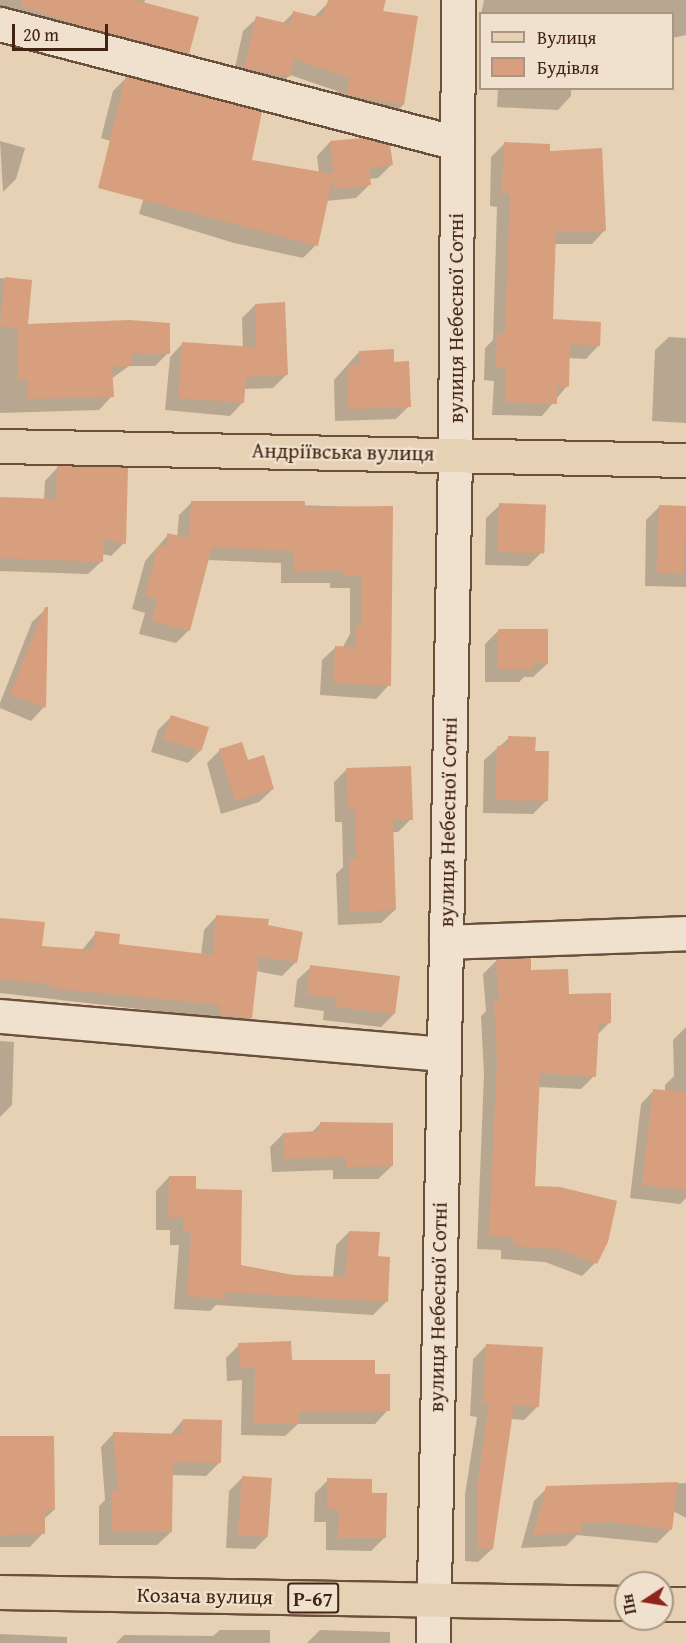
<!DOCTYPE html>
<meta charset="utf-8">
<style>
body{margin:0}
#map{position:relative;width:686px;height:1643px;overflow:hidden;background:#e6d1b4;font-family:"Gentium Book Plus",serif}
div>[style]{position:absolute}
.shadow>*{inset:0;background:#0003}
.building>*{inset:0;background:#d79f7d;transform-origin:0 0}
.roads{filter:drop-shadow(2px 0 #6a4f3a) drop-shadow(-2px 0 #6a4f3a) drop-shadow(0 2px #6a4f3a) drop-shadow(0 -2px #6a4f3a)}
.minor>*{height:33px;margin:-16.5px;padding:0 16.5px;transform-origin:16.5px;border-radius:16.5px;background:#efe1ce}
.major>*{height:33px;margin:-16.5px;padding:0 16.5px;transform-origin:16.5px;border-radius:16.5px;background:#e6d1b4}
span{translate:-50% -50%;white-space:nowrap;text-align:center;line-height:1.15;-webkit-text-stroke:4.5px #efe1ce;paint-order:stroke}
.shield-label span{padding:2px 4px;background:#efe1ce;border:2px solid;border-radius:4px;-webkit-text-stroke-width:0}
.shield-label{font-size:20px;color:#412411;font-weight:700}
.street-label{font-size:21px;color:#412411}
.legend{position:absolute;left:479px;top:12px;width:195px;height:78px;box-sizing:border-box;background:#efe1ce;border:2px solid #a99582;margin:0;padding:8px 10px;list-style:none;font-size:18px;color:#412411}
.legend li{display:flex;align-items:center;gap:12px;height:30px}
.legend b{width:30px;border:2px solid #a99582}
.north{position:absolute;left:614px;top:1571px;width:60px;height:60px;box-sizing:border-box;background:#efe1ce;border:2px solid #a99582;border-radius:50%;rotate:258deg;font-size:16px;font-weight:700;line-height:24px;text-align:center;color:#412411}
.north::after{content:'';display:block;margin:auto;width:21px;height:27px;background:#8f2418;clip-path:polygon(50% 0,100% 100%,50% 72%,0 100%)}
.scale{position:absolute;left:12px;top:24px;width:96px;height:27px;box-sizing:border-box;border:3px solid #412411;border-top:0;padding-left:8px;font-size:18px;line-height:21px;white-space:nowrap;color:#412411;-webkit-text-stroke:4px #efe1ce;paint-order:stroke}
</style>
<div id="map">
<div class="shadow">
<div style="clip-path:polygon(0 0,145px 0,144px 4px,188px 53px,174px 66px,0 17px)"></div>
<div style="clip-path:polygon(340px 0,359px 0,403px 105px,390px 118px,334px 108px,337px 91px,290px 75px,275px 89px,232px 81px,243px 31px,257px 18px,282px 24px,293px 13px,314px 17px,328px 3px)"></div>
<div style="clip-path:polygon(484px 0,686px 0,686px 35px,672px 38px,672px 14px,481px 14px)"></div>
<div style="clip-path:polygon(126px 78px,250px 161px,319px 173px,317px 156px,330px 142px,391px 165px,378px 178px,369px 179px,369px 185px,356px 198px,326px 201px,316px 245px,303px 258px,234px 243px,139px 214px,156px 155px,101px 138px,113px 91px)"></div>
<div style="clip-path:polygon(498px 88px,571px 88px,571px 96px,558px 110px,497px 107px)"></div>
<div style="clip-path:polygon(0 141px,25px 148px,16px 179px,3px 192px)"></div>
<div style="clip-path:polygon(504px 144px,548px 153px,605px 230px,592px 244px,554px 244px,552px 321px,599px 345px,586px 359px,568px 358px,567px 386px,542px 416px,492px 415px,494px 381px,484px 380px,485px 348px,493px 340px,497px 207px,490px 206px,491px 157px)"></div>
<div style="clip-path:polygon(0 278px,31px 281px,27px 326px,168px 353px,155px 366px,129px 366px,111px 379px,112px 396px,99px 410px,0 413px)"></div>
<div style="clip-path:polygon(255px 305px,287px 374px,273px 388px,244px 389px,243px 402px,230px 416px,165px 410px,170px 357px,183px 343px,243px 348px,242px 318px)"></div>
<div style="clip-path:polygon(669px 337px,686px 338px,686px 423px,652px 421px,655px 350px)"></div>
<div style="clip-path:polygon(359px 352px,393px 363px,409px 406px,396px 419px,335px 421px,334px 380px)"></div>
<div style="clip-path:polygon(58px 467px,124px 543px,111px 556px,102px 554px,102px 561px,88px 574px,0 571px,0 498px,44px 500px,45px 481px)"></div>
<div style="clip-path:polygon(192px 502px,392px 508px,389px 685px,376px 699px,320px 695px,322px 660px,336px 647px,343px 647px,350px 634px,350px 588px,330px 588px,330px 583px,281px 583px,281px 563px,207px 560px,189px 630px,176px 643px,139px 634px,145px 613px,132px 609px,145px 561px,168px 535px,177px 537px,179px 515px)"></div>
<div style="clip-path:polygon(500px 505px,545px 506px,541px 553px,528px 566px,485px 565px,486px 518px)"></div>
<div style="clip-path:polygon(659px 507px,686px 507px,686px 587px,645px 586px,646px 520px)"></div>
<div style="clip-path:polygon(46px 609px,44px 707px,31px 721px,0 708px,0 703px,32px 622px)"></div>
<div style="clip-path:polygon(498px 631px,547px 664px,533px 677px,524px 677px,519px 682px,485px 682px,485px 644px)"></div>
<div style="clip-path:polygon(171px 717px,201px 750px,188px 763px,151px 752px,158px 730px)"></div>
<div style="clip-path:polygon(509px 738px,534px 752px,546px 801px,533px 814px,483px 813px,484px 760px)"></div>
<div style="clip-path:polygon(220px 750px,247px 762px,273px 789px,259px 802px,221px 814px,207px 763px)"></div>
<div style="clip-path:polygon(347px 769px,411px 819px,398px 832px,392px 832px,395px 910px,381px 923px,338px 925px,336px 874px,343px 867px,342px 822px,335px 822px,334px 782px)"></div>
<div style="clip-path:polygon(217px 916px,267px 926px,295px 963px,282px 976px,256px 971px,251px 1018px,238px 1031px,208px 1017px,0 993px,0 919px,41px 948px,82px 950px,96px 933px,117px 945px,201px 955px,204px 930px)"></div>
<div style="clip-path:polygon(497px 960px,530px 971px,609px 1023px,597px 1035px,594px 1076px,581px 1089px,537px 1087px,534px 1188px,595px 1263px,582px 1276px,545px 1262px,501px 1259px,501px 1250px,477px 1249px,484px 1074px,481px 1016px,486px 1011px,483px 974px)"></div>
<div style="clip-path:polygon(311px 967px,394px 1014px,381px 1027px,323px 1020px,324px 1011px,294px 1007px,297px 980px)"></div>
<div style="clip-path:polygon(686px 1027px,686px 1198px,680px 1204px,630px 1198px,641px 1104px,654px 1090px,665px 1092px,665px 1085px,674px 1076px,673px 1040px)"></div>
<div style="clip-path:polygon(0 1041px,14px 1042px,12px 1105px,0 1117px)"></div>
<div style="clip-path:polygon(320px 1124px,392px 1166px,378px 1179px,333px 1179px,333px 1170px,272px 1172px,270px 1147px,283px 1134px,311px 1133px)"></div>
<div style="clip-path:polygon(169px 1177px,195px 1190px,240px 1266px,292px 1277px,333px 1278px,336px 1245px,349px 1232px,377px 1257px,386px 1302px,373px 1315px,216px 1305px,210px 1311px,174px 1309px,179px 1245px,170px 1245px,170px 1230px,156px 1230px,156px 1191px)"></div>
<div style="clip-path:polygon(239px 1345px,290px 1362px,373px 1375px,388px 1410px,375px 1424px,298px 1424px,285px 1436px,241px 1435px,242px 1380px,227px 1381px,226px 1358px)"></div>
<div style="clip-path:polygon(487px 1345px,538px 1406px,524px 1420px,511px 1419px,492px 1549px,478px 1562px,465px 1561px,465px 1495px,477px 1417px,470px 1416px,473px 1359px)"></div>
<div style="clip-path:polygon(183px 1420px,219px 1463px,206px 1476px,171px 1475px,171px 1532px,157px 1545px,99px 1545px,99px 1506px,105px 1500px,101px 1447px,114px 1433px,170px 1435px)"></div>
<div style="clip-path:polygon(0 1438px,54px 1510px,43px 1520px,43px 1533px,30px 1547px,0 1547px)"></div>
<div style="clip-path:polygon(242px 1478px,268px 1536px,255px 1549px,226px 1548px,229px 1491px)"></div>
<div style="clip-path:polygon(328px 1480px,385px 1537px,371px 1551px,326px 1550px,326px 1522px,314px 1522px,315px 1493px)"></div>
<div style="clip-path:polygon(686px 1483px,686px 1518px,673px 1511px,670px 1530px,657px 1543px,577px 1535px,566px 1546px,521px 1548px,534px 1501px,547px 1488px)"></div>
<div style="clip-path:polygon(220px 1630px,270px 1630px,270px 1643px,116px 1643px,124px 1635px,213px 1636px)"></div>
<div style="clip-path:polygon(320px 1630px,390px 1632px,390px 1643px,307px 1643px)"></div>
<div style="clip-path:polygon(0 1634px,67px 1637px,67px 1643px,0 1643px)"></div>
</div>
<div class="building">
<div style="clip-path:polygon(22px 0,135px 0,199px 17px,189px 54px,82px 26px,21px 6px)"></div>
<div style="clip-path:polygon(328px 0,386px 0,383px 11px,418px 16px,404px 105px,347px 95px,349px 78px,294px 59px,290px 77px,244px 68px,256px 16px,290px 24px,293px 11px,322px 18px)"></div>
<div style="clip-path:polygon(126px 76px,262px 112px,252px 160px,333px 174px,330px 141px,363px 138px,390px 145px,393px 165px,369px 168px,371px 185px,334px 189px,333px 177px,318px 246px,98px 188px)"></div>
<div style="clip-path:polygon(504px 142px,550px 144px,550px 151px,602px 148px,606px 231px,556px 232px,553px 319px,601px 322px,600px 346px,570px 344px,569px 387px,557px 386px,557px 404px,505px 402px,506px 368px,496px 367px,497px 334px,505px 334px,510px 194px,502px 194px)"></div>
<div style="clip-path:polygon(5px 277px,32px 280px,28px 324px,129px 320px,170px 323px,170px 354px,131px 353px,131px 366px,112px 367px,114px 397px,28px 399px,28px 380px,17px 380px,18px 328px,0 326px)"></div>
<div style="clip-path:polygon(285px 302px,288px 375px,246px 377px,244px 403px,178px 398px,182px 342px,256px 347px,255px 304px)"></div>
<div style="clip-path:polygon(394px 349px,394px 362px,409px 361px,411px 407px,348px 409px,347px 365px,359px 365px,359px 351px)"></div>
<div style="clip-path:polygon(57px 466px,128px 467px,126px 544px,104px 539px,103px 562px,0 558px,0 497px,56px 499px)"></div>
<div style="clip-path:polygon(191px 501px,305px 501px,305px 507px,393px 506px,391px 686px,333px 683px,335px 646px,355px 647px,356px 626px,362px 626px,362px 575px,343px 575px,343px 570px,294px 571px,294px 551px,212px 547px,190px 631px,152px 621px,157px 599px,145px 596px,158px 546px,167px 546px,167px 533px,189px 538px)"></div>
<div style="left:499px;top:503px;width:47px;height:49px;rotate:2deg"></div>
<div style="left:659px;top:505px;width:27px;height:68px;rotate:2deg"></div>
<div style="clip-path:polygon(45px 607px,48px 607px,46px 708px,10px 694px)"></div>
<div style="clip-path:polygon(498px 629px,548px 629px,548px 664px,534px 664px,534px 669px,497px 669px)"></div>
<div style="left:171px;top:715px;width:40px;height:25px;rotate:18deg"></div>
<div style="clip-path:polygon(508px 736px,536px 737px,535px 751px,549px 751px,548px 801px,495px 800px,497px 746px,508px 746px)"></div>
<div style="clip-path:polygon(242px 742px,248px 760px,264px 755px,274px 789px,235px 801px,219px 749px)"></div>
<div style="clip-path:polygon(411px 766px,413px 820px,393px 820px,396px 910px,350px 912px,349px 859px,356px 859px,355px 809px,348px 810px,346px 768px)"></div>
<div style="clip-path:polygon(216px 915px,269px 919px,268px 925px,303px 932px,297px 963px,259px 956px,252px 1018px,219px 1015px,220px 1005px,50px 988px,50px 984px,0 979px,0 918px,45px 922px,42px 946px,93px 950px,95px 931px,120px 934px,119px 944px,213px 955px)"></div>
<div style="clip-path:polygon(531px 958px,531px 970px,568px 969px,569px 994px,611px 993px,611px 1023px,599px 1024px,596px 1077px,540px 1073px,535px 1186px,560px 1187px,617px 1201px,608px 1242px,597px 1264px,558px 1249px,513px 1246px,513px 1237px,489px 1236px,497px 1060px,494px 1001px,499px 1001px,496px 959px)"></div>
<div style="clip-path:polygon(310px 965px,400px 976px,395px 1014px,336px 1007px,337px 998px,307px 994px)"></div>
<div style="clip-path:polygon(653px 1089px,686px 1092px,686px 1190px,642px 1185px)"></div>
<div style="clip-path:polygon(320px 1122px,393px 1123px,393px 1166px,346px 1167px,345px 1157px,284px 1159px,283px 1133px,320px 1131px)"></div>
<div style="clip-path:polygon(169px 1176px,196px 1176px,196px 1189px,242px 1190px,241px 1265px,293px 1275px,345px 1277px,349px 1231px,380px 1232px,378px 1256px,390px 1257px,388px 1302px,225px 1292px,225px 1299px,187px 1296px,191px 1232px,183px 1232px,183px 1217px,168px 1217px)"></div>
<div style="clip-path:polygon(291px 1341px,292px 1360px,375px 1360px,375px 1374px,390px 1374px,390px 1411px,300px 1411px,300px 1424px,254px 1423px,255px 1367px,240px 1368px,238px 1343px)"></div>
<div style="clip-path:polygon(486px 1344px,543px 1347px,539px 1407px,514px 1405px,493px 1549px,477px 1548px,478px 1481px,489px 1404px,483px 1403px)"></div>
<div style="clip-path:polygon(183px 1419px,222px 1420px,221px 1463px,173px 1462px,172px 1532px,111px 1532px,112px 1491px,118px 1491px,113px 1432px,182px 1434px)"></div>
<div style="clip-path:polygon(0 1436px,54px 1436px,55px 1510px,45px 1510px,45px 1534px,0 1535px)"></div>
<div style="left:242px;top:1476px;width:30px;height:59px;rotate:4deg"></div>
<div style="clip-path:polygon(327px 1478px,372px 1479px,372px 1493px,387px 1493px,386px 1538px,338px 1538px,339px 1509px,327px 1509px)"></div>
<div style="clip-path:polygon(678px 1482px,672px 1530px,611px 1522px,581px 1523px,581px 1533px,533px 1535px,546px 1486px)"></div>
</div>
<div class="roads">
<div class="minor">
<div style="left:0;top:24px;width:472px;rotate:14.6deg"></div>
<div style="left:446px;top:942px;width:240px;rotate:-2.1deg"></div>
<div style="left:0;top:1016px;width:443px;rotate:4.9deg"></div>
<div style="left:433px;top:1643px;width:1189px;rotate:-88.94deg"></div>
<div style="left:455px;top:454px;width:454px;rotate:-89.6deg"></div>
</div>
<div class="major">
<div style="left:0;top:446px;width:686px;rotate:1.17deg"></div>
<div style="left:0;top:1592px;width:626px;rotate:1.01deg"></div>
<div style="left:662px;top:1604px;width:24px"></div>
</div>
</div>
<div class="shield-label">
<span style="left:313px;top:1598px">Р-67</span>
</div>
<div class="street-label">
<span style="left:456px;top:318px;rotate:-90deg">вулиця Небесної Сотні</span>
<span style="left:343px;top:452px;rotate:1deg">Андріївська вулиця</span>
<span style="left:448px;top:822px;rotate:-89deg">вулиця Небесної Сотні</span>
<span style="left:438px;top:1307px;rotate:-89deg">вулиця Небесної Сотні</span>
<span style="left:205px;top:1596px;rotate:1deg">Козача вулиця</span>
</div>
<ul class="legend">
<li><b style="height:8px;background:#e6d1b4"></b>Вулиця</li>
<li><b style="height:16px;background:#d79f7d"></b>Будівля</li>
</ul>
<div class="north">Пн</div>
<div class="scale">20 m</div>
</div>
